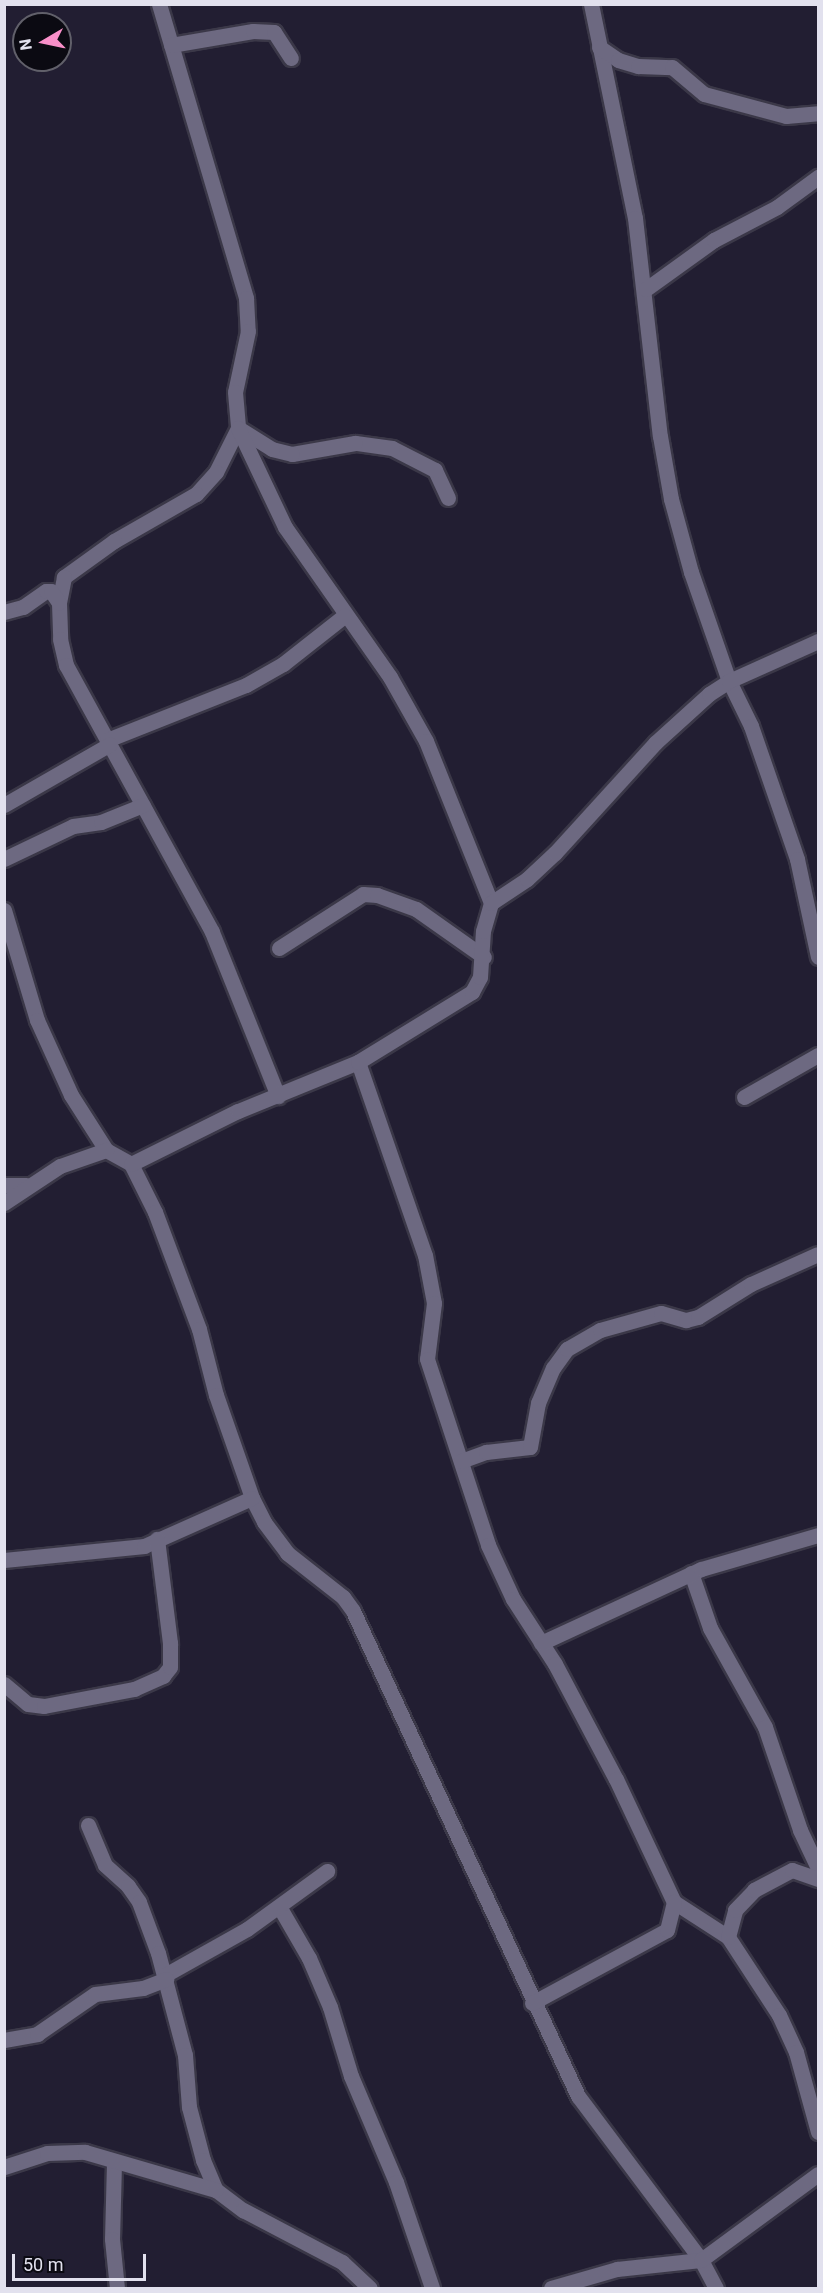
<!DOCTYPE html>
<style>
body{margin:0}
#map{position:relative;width:823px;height:2293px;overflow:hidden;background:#221e32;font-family:Roboto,sans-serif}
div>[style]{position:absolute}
.roads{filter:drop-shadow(2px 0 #3b3848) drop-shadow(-2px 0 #3b3848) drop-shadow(0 2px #3b3848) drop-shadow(0 -2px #3b3848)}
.street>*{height:15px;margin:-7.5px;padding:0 7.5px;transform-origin:7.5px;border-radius:7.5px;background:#6d6981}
span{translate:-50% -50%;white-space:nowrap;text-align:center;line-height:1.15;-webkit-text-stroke:6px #0b0a12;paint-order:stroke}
.frame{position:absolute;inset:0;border:6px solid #e2e1ee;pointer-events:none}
.north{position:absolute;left:12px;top:12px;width:60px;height:60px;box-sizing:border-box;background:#0b0a12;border:2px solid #61606a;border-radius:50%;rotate:261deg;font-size:16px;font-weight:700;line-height:24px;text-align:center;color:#e2e1ee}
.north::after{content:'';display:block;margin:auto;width:21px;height:27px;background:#f98fc9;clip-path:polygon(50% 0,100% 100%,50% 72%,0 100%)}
.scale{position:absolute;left:12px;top:2254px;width:134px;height:27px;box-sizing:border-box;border:3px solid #e2e1ee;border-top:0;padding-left:8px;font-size:18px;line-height:21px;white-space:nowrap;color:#e2e1ee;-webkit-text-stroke:4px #0b0a12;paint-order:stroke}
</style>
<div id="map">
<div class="roads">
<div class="street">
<div style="left:159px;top:4px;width:307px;rotate:73.5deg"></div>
<div style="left:246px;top:298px;width:33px;rotate:87deg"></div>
<div style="left:248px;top:331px;width:62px;rotate:102deg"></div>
<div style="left:235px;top:392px;width:36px;rotate:85deg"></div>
<div style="left:238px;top:428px;width:49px;rotate:116.6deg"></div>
<div style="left:216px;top:472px;width:30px;rotate:132deg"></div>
<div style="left:196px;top:494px;width:95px;rotate:150.2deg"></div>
<div style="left:114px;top:541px;width:62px;rotate:144.2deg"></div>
<div style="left:64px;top:577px;width:26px;rotate:101deg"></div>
<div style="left:59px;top:603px;width:36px;rotate:88deg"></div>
<div style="left:60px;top:639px;width:27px;rotate:77deg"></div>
<div style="left:66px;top:665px;width:304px;rotate:61.3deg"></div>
<div style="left:212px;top:932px;width:177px;rotate:68.1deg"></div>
<div style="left:591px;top:4px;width:218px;rotate:78.4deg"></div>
<div style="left:635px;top:218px;width:219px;rotate:83.5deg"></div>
<div style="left:660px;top:436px;width:64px;rotate:80.1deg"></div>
<div style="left:671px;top:499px;width:76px;rotate:74.7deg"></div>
<div style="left:691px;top:572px;width:115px;rotate:70.8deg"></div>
<div style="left:729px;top:681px;width:50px;rotate:63.9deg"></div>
<div style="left:751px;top:726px;width:141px;rotate:70.9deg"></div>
<div style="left:797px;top:859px;width:100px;rotate:77.9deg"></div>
<div style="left:171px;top:45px;width:83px;rotate:-9.7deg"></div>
<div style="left:253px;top:31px;width:21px;rotate:3deg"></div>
<div style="left:274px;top:32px;width:31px;rotate:57deg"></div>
<div style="left:599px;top:47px;width:23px;rotate:34deg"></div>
<div style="left:618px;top:60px;width:21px;rotate:17deg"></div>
<div style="left:638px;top:66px;width:34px;rotate:2deg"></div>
<div style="left:672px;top:67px;width:42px;rotate:40.2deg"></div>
<div style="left:704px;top:94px;width:85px;rotate:15deg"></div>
<div style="left:786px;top:116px;width:32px;rotate:-5deg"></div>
<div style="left:646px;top:289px;width:84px;rotate:-35.8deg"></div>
<div style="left:714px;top:240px;width:71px;rotate:-27.6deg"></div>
<div style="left:777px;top:207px;width:51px;rotate:-36.2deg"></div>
<div style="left:448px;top:498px;width:31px;rotate:-115deg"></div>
<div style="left:435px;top:470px;width:48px;rotate:-152.9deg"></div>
<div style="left:392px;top:448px;width:37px;rotate:-172deg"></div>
<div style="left:355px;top:443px;width:64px;rotate:170.1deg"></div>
<div style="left:292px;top:454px;width:21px;rotate:-166deg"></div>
<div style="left:272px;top:449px;width:40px;rotate:-148deg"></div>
<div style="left:238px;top:428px;width:110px;rotate:64.6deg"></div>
<div style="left:285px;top:527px;width:183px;rotate:55deg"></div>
<div style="left:390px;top:677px;width:73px;rotate:60.6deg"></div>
<div style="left:426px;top:741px;width:175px;rotate:68.1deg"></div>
<div style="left:4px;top:612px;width:20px;rotate:-15deg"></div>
<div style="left:23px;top:607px;width:28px;rotate:-35deg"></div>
<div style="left:46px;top:591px;width:5px"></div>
<div style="left:51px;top:591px;width:14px;rotate:56deg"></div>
<div style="left:107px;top:740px;width:149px;rotate:-21.6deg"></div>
<div style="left:246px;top:685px;width:43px;rotate:-29.6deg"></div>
<div style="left:283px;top:664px;width:78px;rotate:-38.2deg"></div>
<div style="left:4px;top:805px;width:122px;rotate:-29.9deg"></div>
<div style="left:4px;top:859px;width:76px;rotate:-25.6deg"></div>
<div style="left:73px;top:826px;width:28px;rotate:-8deg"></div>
<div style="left:101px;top:822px;width:45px;rotate:-22deg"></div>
<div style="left:4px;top:910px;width:115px;rotate:73.3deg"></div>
<div style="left:37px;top:1020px;width:82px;rotate:65.6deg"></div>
<div style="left:71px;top:1095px;width:65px;rotate:57.5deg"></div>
<div style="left:106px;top:1150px;width:29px;rotate:29deg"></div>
<div style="left:131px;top:1164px;width:54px;rotate:63.4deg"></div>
<div style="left:155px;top:1212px;width:125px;rotate:69.4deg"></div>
<div style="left:199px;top:1329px;width:68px;rotate:75.6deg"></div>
<div style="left:216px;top:1395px;width:109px;rotate:70.7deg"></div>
<div style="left:252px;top:1498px;width:27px;rotate:63deg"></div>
<div style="left:264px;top:1522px;width:39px;rotate:53deg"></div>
<div style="left:287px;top:1553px;width:71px;rotate:38.2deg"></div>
<div style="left:343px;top:1597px;width:17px;rotate:54deg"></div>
<div style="left:353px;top:1611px;width:535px;rotate:65.11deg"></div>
<div style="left:578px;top:2096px;width:205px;rotate:53.1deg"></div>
<div style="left:701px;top:2260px;width:32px;rotate:62deg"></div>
<div style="left:279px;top:948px;width:100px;rotate:-32.7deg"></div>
<div style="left:363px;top:894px;width:14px;rotate:4deg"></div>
<div style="left:377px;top:895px;width:41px;rotate:19.7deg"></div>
<div style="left:416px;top:909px;width:83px;rotate:35.2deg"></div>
<div style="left:358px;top:1062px;width:204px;rotate:70.9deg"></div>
<div style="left:425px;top:1255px;width:49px;rotate:79.4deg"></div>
<div style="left:434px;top:1303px;width:56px;rotate:97.1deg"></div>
<div style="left:427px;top:1359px;width:196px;rotate:71.8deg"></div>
<div style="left:488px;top:1545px;width:60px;rotate:65.2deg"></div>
<div style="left:513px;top:1599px;width:77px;rotate:57.1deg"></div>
<div style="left:555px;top:1664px;width:130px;rotate:62.1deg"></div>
<div style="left:616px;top:1779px;width:136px;rotate:64.8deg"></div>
<div style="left:674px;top:1902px;width:64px;rotate:32.9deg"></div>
<div style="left:728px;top:1937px;width:93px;rotate:56.8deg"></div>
<div style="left:779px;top:2015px;width:41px;rotate:65.3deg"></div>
<div style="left:796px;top:2052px;width:83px;rotate:74.6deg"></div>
<div style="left:744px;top:1097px;width:85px;rotate:-29.6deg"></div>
<div style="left:131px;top:1164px;width:119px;rotate:-26.4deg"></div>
<div style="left:238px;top:1111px;width:130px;rotate:-22.2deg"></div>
<div style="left:358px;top:1062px;width:134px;rotate:-31.6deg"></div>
<div style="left:472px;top:992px;width:17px;rotate:-62deg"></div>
<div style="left:480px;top:977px;width:46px;rotate:-86.3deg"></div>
<div style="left:483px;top:931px;width:29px;rotate:-74deg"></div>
<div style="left:491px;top:903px;width:43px;rotate:-33.7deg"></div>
<div style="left:527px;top:879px;width:38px;rotate:-43deg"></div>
<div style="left:555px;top:853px;width:149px;rotate:-47.7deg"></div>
<div style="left:655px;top:743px;width:73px;rotate:-42.2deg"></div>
<div style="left:709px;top:694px;width:24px;rotate:-33deg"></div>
<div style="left:729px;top:681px;width:98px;rotate:-24.2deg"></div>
<div style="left:4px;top:1185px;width:22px"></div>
<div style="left:4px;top:1203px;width:67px;rotate:-33.5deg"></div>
<div style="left:60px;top:1166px;width:49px;rotate:-19.2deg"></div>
<div style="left:461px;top:1461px;width:27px;rotate:-20deg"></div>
<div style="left:486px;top:1452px;width:44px;rotate:-6.5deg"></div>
<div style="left:530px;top:1447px;width:45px;rotate:-79.7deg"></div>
<div style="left:538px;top:1403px;width:38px;rotate:-67deg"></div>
<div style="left:553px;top:1368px;width:24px;rotate:-54deg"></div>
<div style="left:567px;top:1349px;width:38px;rotate:-30deg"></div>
<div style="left:600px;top:1330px;width:63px;rotate:-15.6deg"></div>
<div style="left:661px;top:1313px;width:26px;rotate:16deg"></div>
<div style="left:686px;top:1320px;width:12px;rotate:-14deg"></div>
<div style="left:698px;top:1317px;width:62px;rotate:-31.9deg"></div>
<div style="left:751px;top:1284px;width:73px;rotate:-24.1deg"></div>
<div style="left:4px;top:1560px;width:141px;rotate:-5.7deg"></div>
<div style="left:144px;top:1546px;width:118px;rotate:-24deg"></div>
<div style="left:691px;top:1573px;width:58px;rotate:70.9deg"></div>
<div style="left:710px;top:1628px;width:113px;rotate:60.9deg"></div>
<div style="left:765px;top:1727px;width:109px;rotate:71.2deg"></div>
<div style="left:800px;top:1830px;width:42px;rotate:64.7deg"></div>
<div style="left:541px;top:1643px;width:176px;rotate:-24.8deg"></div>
<div style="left:701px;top:1569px;width:122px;rotate:-16.2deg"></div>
<div style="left:4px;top:1684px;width:31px;rotate:40deg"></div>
<div style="left:28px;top:1704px;width:16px;rotate:7deg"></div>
<div style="left:44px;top:1706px;width:92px;rotate:-10.7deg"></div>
<div style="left:134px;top:1689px;width:32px;rotate:-24deg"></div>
<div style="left:163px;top:1676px;width:11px;rotate:-52deg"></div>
<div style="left:170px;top:1667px;width:24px;rotate:-90deg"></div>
<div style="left:170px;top:1643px;width:105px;rotate:-97.1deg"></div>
<div style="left:88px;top:1825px;width:43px;rotate:67deg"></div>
<div style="left:105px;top:1865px;width:31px;rotate:42deg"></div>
<div style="left:128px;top:1886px;width:19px;rotate:55deg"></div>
<div style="left:139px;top:1902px;width:54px;rotate:69.6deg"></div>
<div style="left:158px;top:1953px;width:106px;rotate:75.2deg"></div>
<div style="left:185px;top:2055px;width:52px;rotate:85.6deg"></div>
<div style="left:189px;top:2107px;width:55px;rotate:75.2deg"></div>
<div style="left:203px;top:2160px;width:33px;rotate:67deg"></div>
<div style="left:216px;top:2190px;width:34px;rotate:37deg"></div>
<div style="left:243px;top:2210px;width:112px;rotate:27.7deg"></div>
<div style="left:342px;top:2262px;width:38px;rotate:43deg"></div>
<div style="left:280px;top:1908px;width:58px;rotate:59.9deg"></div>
<div style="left:309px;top:1958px;width:53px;rotate:66.8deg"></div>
<div style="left:330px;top:2007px;width:72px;rotate:73.1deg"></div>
<div style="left:351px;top:2076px;width:115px;rotate:67deg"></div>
<div style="left:396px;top:2182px;width:112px;rotate:71.2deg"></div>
<div style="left:728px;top:1937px;width:28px;rotate:-75deg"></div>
<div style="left:735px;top:1910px;width:28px;rotate:-46deg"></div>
<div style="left:754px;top:1890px;width:43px;rotate:-27.8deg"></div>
<div style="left:792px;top:1870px;width:28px;rotate:19deg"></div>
<div style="left:165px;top:1975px;width:94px;rotate:-29.3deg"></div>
<div style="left:247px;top:1929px;width:99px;rotate:-35.9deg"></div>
<div style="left:532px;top:2003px;width:153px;rotate:-28.4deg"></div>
<div style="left:667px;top:1930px;width:29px;rotate:-76deg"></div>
<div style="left:4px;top:2040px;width:34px;rotate:-10deg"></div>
<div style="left:37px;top:2034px;width:70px;rotate:-34.6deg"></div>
<div style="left:95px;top:1994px;width:48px;rotate:-7.1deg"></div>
<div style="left:143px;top:1988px;width:25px;rotate:-21deg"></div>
<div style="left:114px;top:2163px;width:76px;rotate:91.5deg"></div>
<div style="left:112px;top:2239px;width:49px;rotate:84.2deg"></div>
<div style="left:4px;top:2167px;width:45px;rotate:-18deg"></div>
<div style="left:47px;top:2153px;width:38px;rotate:-2deg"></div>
<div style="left:85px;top:2152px;width:136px;rotate:16.2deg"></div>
<div style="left:551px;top:2288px;width:69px;rotate:-16.1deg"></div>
<div style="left:617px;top:2269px;width:84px;rotate:-6.1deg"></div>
<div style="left:701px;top:2260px;width:145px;rotate:-36.3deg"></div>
</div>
</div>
<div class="frame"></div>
<div class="north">N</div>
<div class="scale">50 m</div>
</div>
